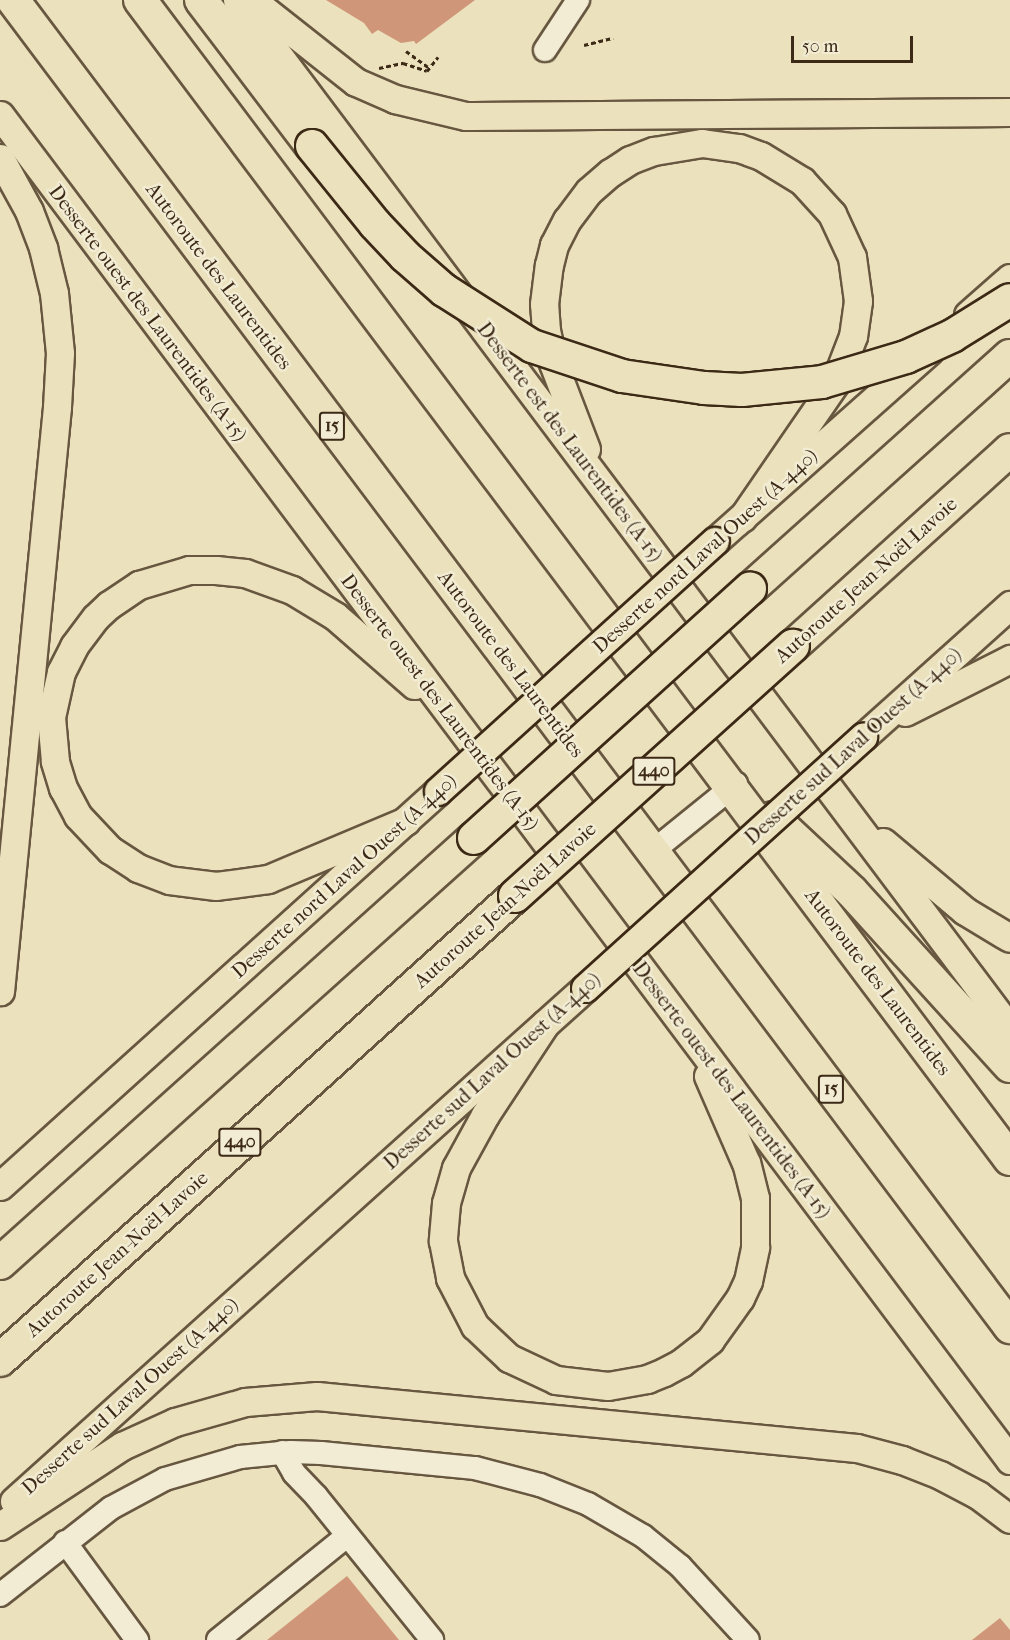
<!DOCTYPE html>
<meta charset="utf-8">
<style>
body{margin:0}
#map{position:relative;width:1010px;height:1640px;overflow:hidden;background:#ebe2bd;font-family:"IM FELL French Canon",serif}
div>[style]{position:absolute}
.building>*{inset:0;background:#d09679}
.path>*{height:3px;margin-top:-1.5px;transform-origin:0;background:repeating-linear-gradient(90deg,#3c2916 0 4.5px,transparent 0 7.5px)}
.roads{filter:drop-shadow(2px 0 #685740) drop-shadow(-2px 0 #685740) drop-shadow(0 2px #685740) drop-shadow(0 -2px #685740)}
.minor>*{height:22px;margin:-11px;padding:0 11px;transform-origin:11px;border-radius:11px;background:#f2ecd4}
.major>*{height:27px;margin:-13.5px;padding:0 13.5px;transform-origin:13.5px;border-radius:13.5px;background:#ebe2bd}
.highway>*{height:32px;margin:-16px;padding:0 16px;transform-origin:16px;border-radius:16px;background:#ebe2bd}
.bridges{filter:drop-shadow(2px 0 #3c2916) drop-shadow(-2px 0 #3c2916) drop-shadow(0 2px #3c2916) drop-shadow(0 -2px #3c2916)}
.major-bridge>*{height:27px;margin:-13.5px;padding:0 13.5px;transform-origin:13.5px;border-radius:13.5px;background:#ebe2bd}
.highway-bridge>*{height:32px;margin:-16px;padding:0 16px;transform-origin:16px;border-radius:16px;background:#ebe2bd}
span{translate:-50% -50%;white-space:nowrap;text-align:center;line-height:1.15;-webkit-text-stroke:5px #f2ecd4;paint-order:stroke}
.shield-label span{padding:2px 4px;background:#f2ecd4;border:2px solid;border-radius:4px;-webkit-text-stroke-width:0}
.shield-label{font-size:18px;color:#3c2916;font-weight:700}
.street-label{font-size:20px;color:#3c2916}
.scale{position:absolute;left:791px;top:36px;width:122px;height:27px;box-sizing:border-box;border:3px solid #3c2916;border-top:0;padding-left:8px;font-size:18px;line-height:21px;white-space:nowrap;color:#3c2916;-webkit-text-stroke:4px #f2ecd4;paint-order:stroke}
</style>
<div id="map">
<div class="building">
<div style="clip-path:polygon(326px 0,475px 0,416px 44px,414px 41px,401px 43px,378px 30px,372px 34px,364px 23px)"></div>
<div style="clip-path:polygon(347px 1576px,399px 1640px,267px 1640px)"></div>
<div style="clip-path:polygon(1000px 1618px,1010px 1630px,1010px 1640px,972px 1640px)"></div>
</div>
<div class="path">
<div style="left:584px;top:45px;width:30px;rotate:-14deg"></div>
<div style="left:406px;top:51px;width:29px;rotate:36deg"></div>
<div style="left:379px;top:68px;width:25px;rotate:-12deg"></div>
<div style="left:403px;top:63px;width:25px;rotate:18deg"></div>
<div style="left:427px;top:71px;width:18px;rotate:-52deg"></div>
</div>
<div class="roads">
<div class="minor">
<div style="left:545px;top:50px;width:60px;rotate:-56.6deg"></div>
<div style="left:653px;top:851px;width:107px;rotate:-38.9deg"></div>
<div style="left:282px;top:1452px;width:24px;rotate:60deg"></div>
<div style="left:294px;top:1473px;width:32px;rotate:46deg"></div>
<div style="left:316px;top:1496px;width:185px;rotate:51.1deg"></div>
<div style="left:65px;top:1542px;width:122px;rotate:53.7deg"></div>
<div style="left:0;top:1595px;width:141px;rotate:-38.1deg"></div>
<div style="left:111px;top:1508px;width:61px;rotate:-28.2deg"></div>
<div style="left:165px;top:1479px;width:78px;rotate:-16.3deg"></div>
<div style="left:240px;top:1457px;width:51px;rotate:-5.6deg"></div>
<div style="left:291px;top:1452px;width:30px;rotate:2deg"></div>
<div style="left:321px;top:1453px;width:155px;rotate:5.6deg"></div>
<div style="left:475px;top:1468px;width:67px;rotate:14.7deg"></div>
<div style="left:540px;top:1485px;width:52px;rotate:21.6deg"></div>
<div style="left:588px;top:1504px;width:64px;rotate:30.2deg"></div>
<div style="left:643px;top:1536px;width:48px;rotate:39deg"></div>
<div style="left:680px;top:1566px;width:100px;rotate:47.4deg"></div>
<div style="left:218px;top:1640px;width:166px;rotate:-38.9deg"></div>
</div>
<div class="major">
<div style="left:237px;top:0;width:1287px;rotate:53.09deg"></div>
<div style="left:252px;top:0;width:132px;rotate:38.3deg"></div>
<div style="left:356px;top:82px;width:43px;rotate:23.6deg"></div>
<div style="left:395px;top:99px;width:73px;rotate:13.5deg"></div>
<div style="left:466px;top:116px;width:544px;rotate:-0.42deg"></div>
<div style="left:0;top:115px;width:1682px;rotate:53.1deg"></div>
<div style="left:0;top:158px;width:60px;rotate:61.3deg"></div>
<div style="left:29px;top:211px;width:40px;rotate:69deg"></div>
<div style="left:43px;top:248px;width:46px;rotate:76.3deg"></div>
<div style="left:54px;top:293px;width:60px;rotate:84.3deg"></div>
<div style="left:60px;top:353px;width:54px;rotate:93.2deg"></div>
<div style="left:57px;top:407px;width:587px;rotate:95.57deg"></div>
<div style="left:968px;top:315px;width:56px;rotate:-41.4deg"></div>
<div style="left:586px;top:449px;width:92px;rotate:-111deg"></div>
<div style="left:553px;top:363px;width:33px;rotate:-102deg"></div>
<div style="left:546px;top:331px;width:27px;rotate:-94deg"></div>
<div style="left:544px;top:304px;width:39px;rotate:-83deg"></div>
<div style="left:549px;top:265px;width:21px;rotate:-76deg"></div>
<div style="left:554px;top:245px;width:28px;rotate:-63deg"></div>
<div style="left:567px;top:220px;width:36px;rotate:-53deg"></div>
<div style="left:589px;top:191px;width:28px;rotate:-41deg"></div>
<div style="left:610px;top:173px;width:24px;rotate:-33deg"></div>
<div style="left:630px;top:160px;width:26px;rotate:-21deg"></div>
<div style="left:654px;top:151px;width:49px;rotate:-9.5deg"></div>
<div style="left:702px;top:143px;width:37px;rotate:8deg"></div>
<div style="left:739px;top:148px;width:23px;rotate:20deg"></div>
<div style="left:761px;top:156px;width:48px;rotate:31.4deg"></div>
<div style="left:802px;top:181px;width:45px;rotate:47.7deg"></div>
<div style="left:832px;top:214px;width:47px;rotate:65.1deg"></div>
<div style="left:852px;top:257px;width:44px;rotate:82.2deg"></div>
<div style="left:858px;top:301px;width:35px;rotate:98deg"></div>
<div style="left:853px;top:336px;width:50px;rotate:111deg"></div>
<div style="left:835px;top:383px;width:163px;rotate:124.5deg"></div>
<div style="left:715px;top:541px;width:286px;rotate:-41.6deg"></div>
<div style="left:905px;top:712px;width:118px;rotate:-26.8deg"></div>
<div style="left:863px;top:737px;width:198px;rotate:-41.9deg"></div>
<div style="left:406px;top:821px;width:150px;rotate:157.2deg"></div>
<div style="left:268px;top:879px;width:52px;rotate:172.3deg"></div>
<div style="left:216px;top:886px;width:47px;rotate:-172.7deg"></div>
<div style="left:169px;top:880px;width:33px;rotate:-159deg"></div>
<div style="left:138px;top:868px;width:33px;rotate:-147deg"></div>
<div style="left:110px;top:850px;width:47px;rotate:-133.3deg"></div>
<div style="left:78px;top:816px;width:32px;rotate:-118deg"></div>
<div style="left:63px;top:788px;width:28px;rotate:-107deg"></div>
<div style="left:55px;top:761px;width:44px;rotate:-95.2deg"></div>
<div style="left:51px;top:717px;width:46px;rotate:-77.5deg"></div>
<div style="left:61px;top:672px;width:29px;rotate:-63deg"></div>
<div style="left:74px;top:646px;width:36px;rotate:-53deg"></div>
<div style="left:96px;top:617px;width:18px;rotate:-43deg"></div>
<div style="left:109px;top:605px;width:36px;rotate:-34deg"></div>
<div style="left:139px;top:585px;width:52px;rotate:-16.7deg"></div>
<div style="left:189px;top:570px;width:27px"></div>
<div style="left:216px;top:570px;width:29px;rotate:6deg"></div>
<div style="left:245px;top:573px;width:50px;rotate:19.9deg"></div>
<div style="left:292px;top:590px;width:50px;rotate:31.2deg"></div>
<div style="left:335px;top:616px;width:105px;rotate:41.1deg"></div>
<div style="left:883px;top:842px;width:107px;rotate:40.1deg"></div>
<div style="left:965px;top:911px;width:52px;rotate:31deg"></div>
<div style="left:545px;top:1024px;width:109px;rotate:123.4deg"></div>
<div style="left:485px;top:1115px;width:60px;rotate:118.7deg"></div>
<div style="left:456px;top:1168px;width:36px;rotate:106deg"></div>
<div style="left:446px;top:1203px;width:38px;rotate:95deg"></div>
<div style="left:443px;top:1241px;width:38px;rotate:79deg"></div>
<div style="left:450px;top:1278px;width:54px;rotate:62.5deg"></div>
<div style="left:475px;top:1326px;width:47px;rotate:43.3deg"></div>
<div style="left:509px;top:1358px;width:52px;rotate:25.1deg"></div>
<div style="left:556px;top:1380px;width:52px;rotate:6.6deg"></div>
<div style="left:608px;top:1386px;width:40px;rotate:-10deg"></div>
<div style="left:647px;top:1379px;width:18px;rotate:-22deg"></div>
<div style="left:664px;top:1372px;width:19px;rotate:-28deg"></div>
<div style="left:681px;top:1363px;width:37px;rotate:-38deg"></div>
<div style="left:710px;top:1340px;width:52px;rotate:-54.5deg"></div>
<div style="left:740px;top:1298px;width:19px;rotate:-65deg"></div>
<div style="left:748px;top:1281px;width:35px;rotate:-78deg"></div>
<div style="left:755px;top:1247px;width:49px;rotate:-90deg"></div>
<div style="left:755px;top:1198px;width:36px;rotate:-104deg"></div>
<div style="left:746px;top:1163px;width:95px;rotate:-113.6deg"></div>
<div style="left:0;top:1186px;width:590px;rotate:-42.04deg"></div>
<div style="left:14px;top:1501px;width:768px;rotate:-41.94deg"></div>
<div style="left:0;top:1526px;width:146px;rotate:-33.3deg"></div>
<div style="left:122px;top:1446px;width:58px;rotate:-24.4deg"></div>
<div style="left:175px;top:1422px;width:73px;rotate:-15.9deg"></div>
<div style="left:245px;top:1402px;width:72px;rotate:-4.8deg"></div>
<div style="left:317px;top:1396px;width:542px;rotate:5.5deg"></div>
<div style="left:857px;top:1448px;width:47px;rotate:14.9deg"></div>
<div style="left:902px;top:1460px;width:41px;rotate:21.5deg"></div>
<div style="left:940px;top:1475px;width:43px;rotate:27.8deg"></div>
<div style="left:978px;top:1495px;width:40px;rotate:37deg"></div>
</div>
<div class="highway">
<div style="left:13px;top:0;width:1660px;rotate:53.08deg"></div>
<div style="left:140px;top:0;width:1449px;rotate:53.11deg"></div>
<div style="left:201px;top:0;width:183px;rotate:52.8deg"></div>
<div style="left:750px;top:589px;width:349px;rotate:-41.9deg"></div>
<div style="left:793px;top:646px;width:292px;rotate:-42.1deg"></div>
<div style="left:773px;top:818px;width:108px;rotate:43.1deg"></div>
<div style="left:852px;top:892px;width:235px;rotate:47.8deg"></div>
<div style="left:0;top:1263px;width:637px;rotate:-41.88deg"></div>
<div style="left:0;top:1360px;width:693px;rotate:-42.02deg"></div>
</div>
</div>
<div class="bridges">
<div class="major-bridge">
<div style="left:438px;top:791px;width:373px;rotate:-42.1deg"></div>
<div style="left:585px;top:988px;width:375px;rotate:-42.1deg"></div>
</div>
<div class="highway-bridge">
<div style="left:312px;top:146px;width:100px;rotate:51.1deg"></div>
<div style="left:375px;top:224px;width:44px;rotate:46.8deg"></div>
<div style="left:405px;top:256px;width:52px;rotate:41.1deg"></div>
<div style="left:444px;top:290px;width:104px;rotate:32.5deg"></div>
<div style="left:532px;top:346px;width:95px;rotate:18.4deg"></div>
<div style="left:622px;top:376px;width:83px;rotate:8.3deg"></div>
<div style="left:704px;top:388px;width:38px;rotate:3deg"></div>
<div style="left:742px;top:390px;width:80px;rotate:-5.7deg"></div>
<div style="left:822px;top:382px;width:88px;rotate:-16.6deg"></div>
<div style="left:906px;top:357px;width:51px;rotate:-24.5deg"></div>
<div style="left:952px;top:336px;width:68px;rotate:-31.8deg"></div>
<div style="left:474px;top:838px;width:372px;rotate:-42.1deg"></div>
<div style="left:515px;top:896px;width:374px;rotate:-42deg"></div>
</div>
</div>
<div class="shield-label">
<span style="left:332px;top:426px">15</span>
<span style="left:654px;top:771px">440</span>
<span style="left:831px;top:1089px">15</span>
<span style="left:240px;top:1142px">440</span>
</div>
<div class="street-label">
<span style="left:219px;top:276px;rotate:53deg">Autoroute des Laurentides</span>
<span style="left:148px;top:313px;rotate:53deg">Desserte ouest des Laurentides (A-15)</span>
<span style="left:570px;top:442px;rotate:53deg">Desserte est des Laurentides (A-15)</span>
<span style="left:705px;top:551px;rotate:-42deg">Desserte nord Laval Ouest (A-440)</span>
<span style="left:866px;top:580px;rotate:-42deg">Autoroute Jean-Noël-Lavoie</span>
<span style="left:511px;top:664px;rotate:53deg">Autoroute des Laurentides</span>
<span style="left:440px;top:702px;rotate:53deg">Desserte ouest des Laurentides (A-15)</span>
<span style="left:853px;top:746px;rotate:-42deg">Desserte sud Laval Ouest (A-440)</span>
<span style="left:344px;top:876px;rotate:-42deg">Desserte nord Laval Ouest (A-440)</span>
<span style="left:505px;top:905px;rotate:-42deg">Autoroute Jean-Noël-Lavoie</span>
<span style="left:878px;top:982px;rotate:53deg">Autoroute des Laurentides</span>
<span style="left:492px;top:1071px;rotate:-42deg">Desserte sud Laval Ouest (A-440)</span>
<span style="left:732px;top:1090px;rotate:53deg">Desserte ouest des Laurentides (A-15)</span>
<span style="left:117px;top:1254px;rotate:-42deg">Autoroute Jean-Noël-Lavoie</span>
<span style="left:130px;top:1396px;rotate:-42deg">Desserte sud Laval Ouest (A-440)</span>
</div>
<div class="scale">50 m</div>
</div>
